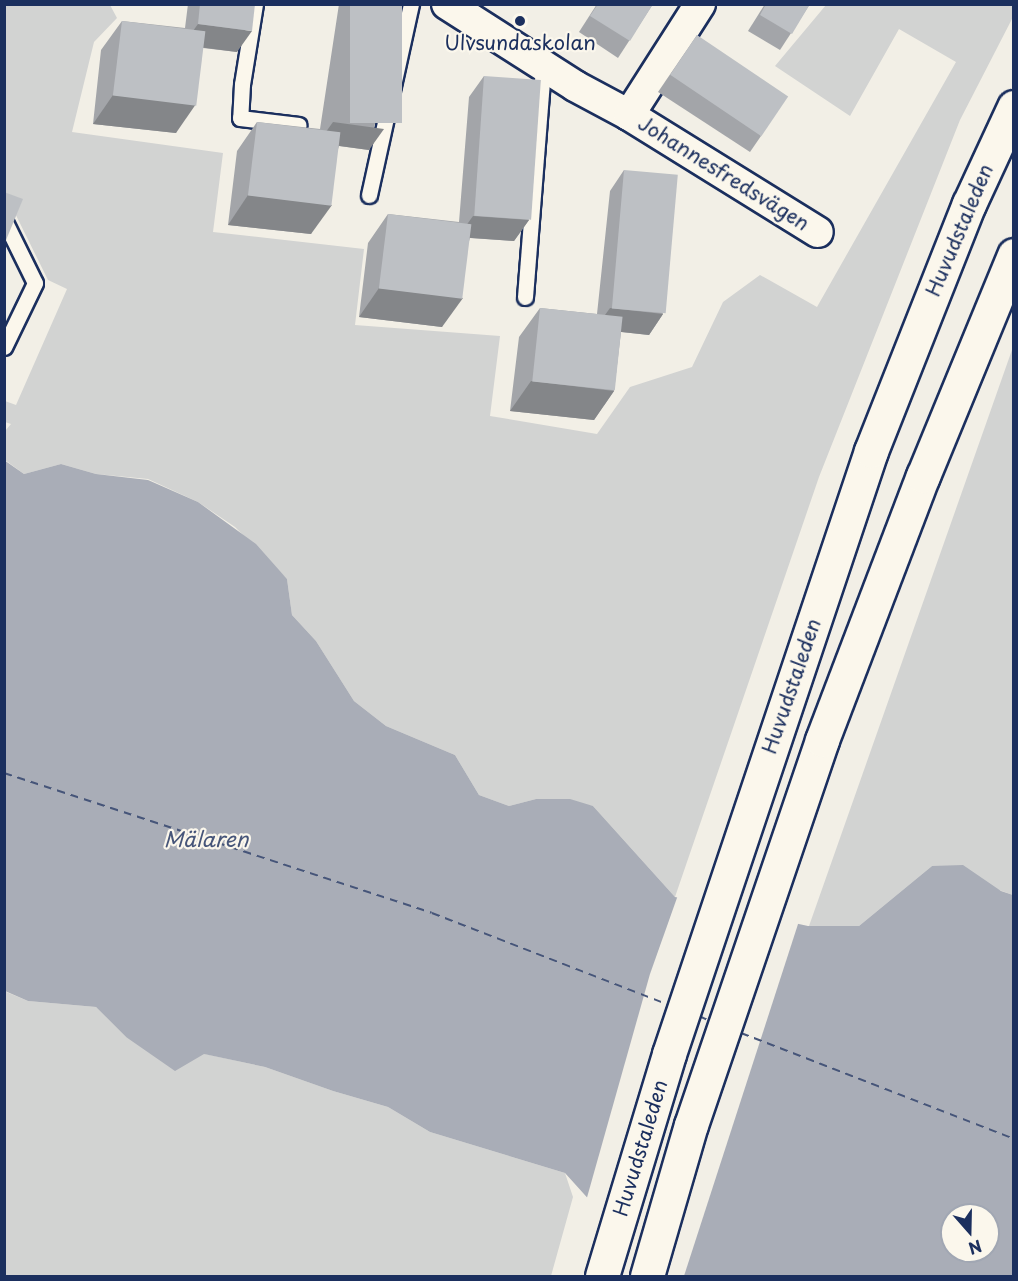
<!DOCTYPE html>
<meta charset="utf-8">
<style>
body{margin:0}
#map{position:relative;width:1018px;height:1281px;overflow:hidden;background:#f2efe6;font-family:"Playpen Sans",sans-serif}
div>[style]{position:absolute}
.green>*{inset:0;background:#d2d3d2}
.water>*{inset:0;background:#a9adb7}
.pier>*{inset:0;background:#f2efe6}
.ferry>*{height:1.5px;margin-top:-0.75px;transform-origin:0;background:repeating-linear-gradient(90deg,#465579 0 8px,transparent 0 14px)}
.roads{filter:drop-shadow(2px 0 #1b2f5e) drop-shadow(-2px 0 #1b2f5e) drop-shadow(0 2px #1b2f5e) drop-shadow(0 -2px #1b2f5e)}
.lane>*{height:15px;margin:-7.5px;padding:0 7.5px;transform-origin:7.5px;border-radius:7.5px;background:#fbf7ec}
.street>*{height:30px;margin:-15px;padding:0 15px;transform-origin:15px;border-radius:15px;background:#fbf7ec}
.secondary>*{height:33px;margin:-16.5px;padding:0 16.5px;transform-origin:16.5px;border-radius:16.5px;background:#fbf7ec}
.wall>*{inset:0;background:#a3a5a9}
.shaded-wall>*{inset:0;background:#848689}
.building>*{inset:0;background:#bdc0c4;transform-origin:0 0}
.dots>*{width:16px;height:16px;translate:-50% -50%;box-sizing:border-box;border:3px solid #fbf7ec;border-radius:50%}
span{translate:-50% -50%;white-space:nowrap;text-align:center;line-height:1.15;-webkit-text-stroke:4.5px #fbf7ec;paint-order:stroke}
.poi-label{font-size:20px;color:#1b2f5e}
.street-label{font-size:20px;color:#1b2f5e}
.water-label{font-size:21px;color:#465579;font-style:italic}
.frame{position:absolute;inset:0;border:6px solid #1b2f5e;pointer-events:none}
.north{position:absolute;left:940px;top:1203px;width:60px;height:60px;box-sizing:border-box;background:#fbf7ec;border:2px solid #a1a7b3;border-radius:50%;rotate:160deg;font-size:16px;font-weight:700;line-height:24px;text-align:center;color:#1b2f5e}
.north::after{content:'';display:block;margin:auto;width:21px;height:27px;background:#1b2f5e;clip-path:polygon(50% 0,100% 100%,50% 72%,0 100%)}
</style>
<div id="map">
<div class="green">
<div style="clip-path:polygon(5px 5px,110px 5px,117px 18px,94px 42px,72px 132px,223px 153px,213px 232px,364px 249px,355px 325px,500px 336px,490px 416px,597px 434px,630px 387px,692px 367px,723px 302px,760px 275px,817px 307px,956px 62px,899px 29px,850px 116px,775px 66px,826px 5px,1013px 5px,1013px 17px,960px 120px,819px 477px,675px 897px,593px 806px,536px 799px,509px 806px,479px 795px,455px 755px,386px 726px,354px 701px,316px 641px,292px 615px,287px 579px,235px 527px,198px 502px,148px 479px,96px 474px,61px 464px,24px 474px,5px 460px,5px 431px,11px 424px,5px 422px,5px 401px,16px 405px,67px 289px,48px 280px,5px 193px)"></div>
<div style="clip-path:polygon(1013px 347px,1013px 895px,932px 866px,859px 926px,809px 926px)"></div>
<div style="clip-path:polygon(4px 991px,28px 1001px,96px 1007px,126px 1037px,265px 1067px,333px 1091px,388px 1107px,430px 1132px,565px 1173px,573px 1197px,551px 1276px,5px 1276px)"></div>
</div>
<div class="water">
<div style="clip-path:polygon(evenodd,4px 460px,24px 474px,61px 464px,96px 474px,148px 480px,198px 502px,256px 544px,287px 579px,292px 615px,316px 641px,354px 701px,386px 726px,455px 755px,479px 795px,509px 806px,536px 799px,570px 799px,593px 806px,675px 897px,808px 926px,859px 926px,932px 866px,963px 865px,1001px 891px,1013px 895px,1013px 1276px,658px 1276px,565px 1173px,430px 1132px,388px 1107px,333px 1091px,265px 1067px,204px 1054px,175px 1071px,126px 1037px,96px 1007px,28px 1001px,5px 991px,4px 460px,952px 1215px,988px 1215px,988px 1251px,952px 1251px,952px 1215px)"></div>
</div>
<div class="pier">
<div style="clip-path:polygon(678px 895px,799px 921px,684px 1276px,654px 1276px,586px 1201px,650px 974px)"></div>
</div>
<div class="ferry">
<div style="left:4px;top:773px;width:450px;rotate:18.1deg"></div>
<div style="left:432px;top:913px;width:254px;rotate:21.2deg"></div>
<div style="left:699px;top:1016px;width:10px;rotate:24deg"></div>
<div style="left:741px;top:1033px;width:293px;rotate:21.2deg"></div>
</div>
<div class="roads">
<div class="lane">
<div style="left:255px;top:4px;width:81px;rotate:99.2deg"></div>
<div style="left:242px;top:84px;width:34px;rotate:93deg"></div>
<div style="left:240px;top:118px;width:59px;rotate:6.8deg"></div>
<div style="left:369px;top:195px;width:196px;rotate:-77.6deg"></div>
<div style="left:4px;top:220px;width:70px;rotate:63.8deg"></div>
<div style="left:35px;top:283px;width:71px;rotate:115.8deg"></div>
<div style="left:525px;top:297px;width:232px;rotate:-85.5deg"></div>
</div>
<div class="street">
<div style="left:447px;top:4px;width:152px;rotate:32.6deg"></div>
<div style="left:575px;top:86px;width:61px;rotate:28.2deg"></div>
<div style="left:629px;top:115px;width:222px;rotate:31.8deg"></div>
<div style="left:629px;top:115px;width:132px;rotate:-57.4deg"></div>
</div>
<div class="secondary">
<div style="left:602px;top:1276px;width:232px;rotate:-73.2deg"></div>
<div style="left:669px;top:1054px;width:636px;rotate:-71.48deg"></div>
<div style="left:871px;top:451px;width:266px;rotate:-68.4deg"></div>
<div style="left:969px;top:204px;width:107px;rotate:-65.1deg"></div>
<div style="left:647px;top:1276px;width:157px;rotate:-73.8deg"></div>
<div style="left:691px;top:1125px;width:407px;rotate:-71.2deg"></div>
<div style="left:822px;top:740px;width:283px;rotate:-69.1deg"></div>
<div style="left:923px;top:476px;width:239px;rotate:-67.6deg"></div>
</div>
</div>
<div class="wall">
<div style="clip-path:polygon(188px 4px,255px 4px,237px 52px,203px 48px,176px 133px,93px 124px,101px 50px,122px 21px,185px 28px)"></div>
<div style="clip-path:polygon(339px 4px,402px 4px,369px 150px,339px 146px,311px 234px,228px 225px,237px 151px,257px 122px,320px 129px)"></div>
<div style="clip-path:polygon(597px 4px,653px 4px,618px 58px,579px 32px)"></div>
<div style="clip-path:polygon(765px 4px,810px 4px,780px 50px,748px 31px)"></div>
<div style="clip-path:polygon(697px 35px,761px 136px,750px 152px,658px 92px)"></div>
<div style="clip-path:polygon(484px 76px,529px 220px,514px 241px,470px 238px,442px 327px,359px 317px,368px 243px,388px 214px,459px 222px,469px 97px)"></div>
<div style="clip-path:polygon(624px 170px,663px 314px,649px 335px,621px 332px,614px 391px,594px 420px,510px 411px,519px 337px,540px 308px,597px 314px,610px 191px)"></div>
</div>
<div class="shaded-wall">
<div style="clip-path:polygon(198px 24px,252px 31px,237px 52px,183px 45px)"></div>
<div style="clip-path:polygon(113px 95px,196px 104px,176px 133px,93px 124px)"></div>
<div style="clip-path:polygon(333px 122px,384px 129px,369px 150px,318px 143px)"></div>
<div style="clip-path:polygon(248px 195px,332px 205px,311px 234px,228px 225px)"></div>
<div style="clip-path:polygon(473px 216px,529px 220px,514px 241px,458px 237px)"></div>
<div style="clip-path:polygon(379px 288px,463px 298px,442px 327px,359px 317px)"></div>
<div style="clip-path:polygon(610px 308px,663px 314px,649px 335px,595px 329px)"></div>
<div style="clip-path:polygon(531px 381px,614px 391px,594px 420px,510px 411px)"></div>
</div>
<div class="building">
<div style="clip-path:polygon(200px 4px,255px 4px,252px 31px,198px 24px)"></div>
<div style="left:350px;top:4px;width:52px;height:119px"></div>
<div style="clip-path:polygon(598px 4px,653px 4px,630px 41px,590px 16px)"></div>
<div style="clip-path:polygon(766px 4px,810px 4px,792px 34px,760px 15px)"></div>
<div style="left:122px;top:21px;width:84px;height:75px;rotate:7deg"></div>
<div style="left:697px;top:35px;width:110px;height:48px;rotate:34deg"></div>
<div style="left:484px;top:76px;width:57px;height:140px;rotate:4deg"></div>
<div style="left:257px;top:122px;width:84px;height:74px;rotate:7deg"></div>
<div style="left:624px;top:170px;width:54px;height:139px;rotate:5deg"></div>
<div style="clip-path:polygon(4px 192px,23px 199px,4px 245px)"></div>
<div style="left:388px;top:214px;width:84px;height:75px;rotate:7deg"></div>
<div style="left:540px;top:308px;width:83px;height:74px;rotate:6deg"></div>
</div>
<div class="dots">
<div style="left:520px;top:21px;background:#1b2f5e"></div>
</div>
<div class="poi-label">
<span style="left:520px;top:42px">Ulvsundaskolan</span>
</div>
<div class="street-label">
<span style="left:724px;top:173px;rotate:32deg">Johannesfredsvägen</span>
<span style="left:959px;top:230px;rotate:-67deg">Huvudstaleden</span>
<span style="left:791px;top:686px;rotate:-71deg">Huvudstaleden</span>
<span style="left:640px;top:1148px;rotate:-73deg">Huvudstaleden</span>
</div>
<div class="water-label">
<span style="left:206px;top:838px">Mälaren</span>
</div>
<div class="frame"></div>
<div class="north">N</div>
</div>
